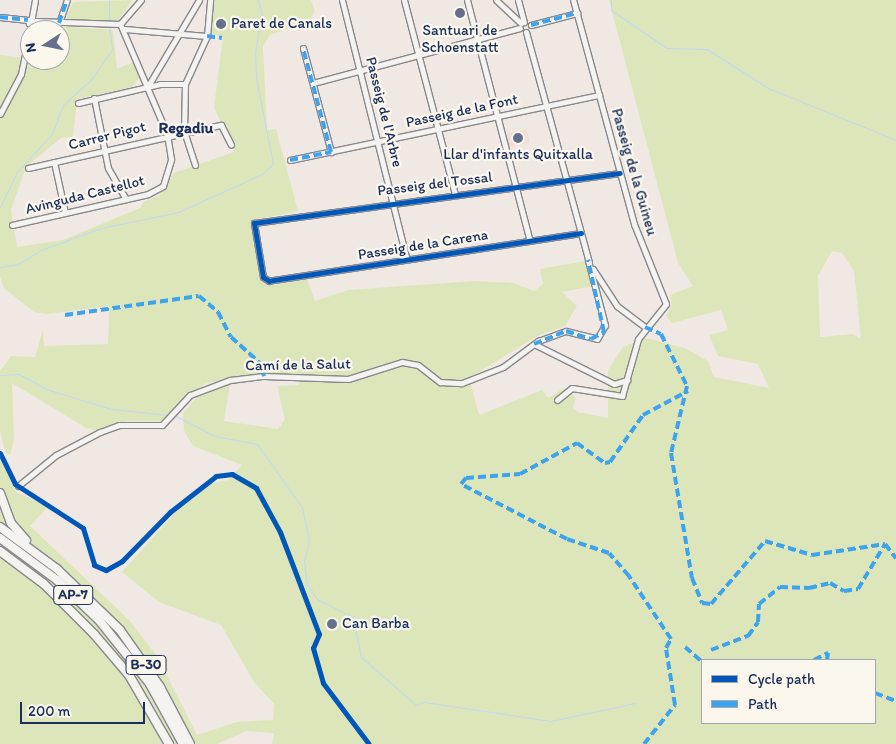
<!DOCTYPE html>
<meta charset="utf-8">
<style>
body{margin:0}
#map{position:relative;width:896px;height:744px;overflow:hidden;background:#f0e9e3;font-family:Itim,sans-serif}
div>[style]{position:absolute}
.built>*{inset:0;background:#f1ded6;transform-origin:0 0}
.green>*{inset:0;background:#dde6ba}
.stream>*{height:1px;margin:-0.5px;padding:0 0.5px;transform-origin:0.5px;border-radius:0.5px;background:#c1d8f0}
.roads{filter:drop-shadow(1px 0 #87888e) drop-shadow(-1px 0 #87888e) drop-shadow(0 1px #87888e) drop-shadow(0 -1px #87888e)}
.minor>*{height:5px;margin:-2.5px;padding:0 2.5px;transform-origin:2.5px;border-radius:2.5px;background:#f5f3ef}
.highway>*{height:8px;margin:-4px;padding:0 4px;transform-origin:4px;border-radius:4px;background:#f5f3ef}
.quiet>*{height:4px;margin-top:-2px;transform-origin:0;background:repeating-linear-gradient(90deg,#3da3ed 0 8px,transparent 0 12px)}
.cycleway>*{height:5px;margin:-2.5px;padding:0 2.5px;transform-origin:2.5px;border-radius:2.5px;background:#0057b8}
.dots>*{width:14px;height:14px;translate:-50% -50%;box-sizing:border-box;border:2px solid #fbf7ec;border-radius:50%}
span{translate:-50% -50%;white-space:nowrap;text-align:center;line-height:1.15;-webkit-text-stroke:4.5px #fbf7ec;paint-order:stroke}
.shield-label span{padding:1px 4px;background:#fbf7ec;border:1px solid;border-radius:4px;-webkit-text-stroke-width:0}
.shield-label{font-size:14px;color:#1b2f5e;font-weight:700}
.poi-label{font-size:15px;color:#1b2f5e}
.left{translate:0 -50%;text-align:left}
.street-label{font-size:15px;color:#1b2f5e}
.neighbourhood-label{font-size:16px;color:#1b2f5e;font-weight:700}
.legend{position:absolute;left:701px;top:659px;width:175px;height:65px;box-sizing:border-box;background:#fbf7ec;border:1px solid #a1a7b3;margin:0;padding:6px 9px;list-style:none;font-size:15px;color:#1b2f5e}
.legend li{display:flex;align-items:center;gap:10px;height:25px}
.legend b{width:25px;border:1px solid #a1a7b3}
.north{position:absolute;left:20px;top:20px;width:50px;height:50px;box-sizing:border-box;background:#fbf7ec;border:1px solid #a1a7b3;border-radius:50%;rotate:259deg;font-size:14px;font-weight:700;line-height:20px;text-align:center;color:#1b2f5e}
.north::after{content:'';display:block;margin:auto;width:18px;height:22px;background:#66708d;clip-path:polygon(50% 0,100% 100%,50% 72%,0 100%)}
.scale{position:absolute;left:20px;top:702px;width:125px;height:22px;box-sizing:border-box;border:2px solid #1b2f5e;border-top:0;padding-left:6px;font-size:15px;line-height:18px;white-space:nowrap;color:#1b2f5e;-webkit-text-stroke:4px #fbf7ec;paint-order:stroke}
</style>
<div id="map">
<div class="built">
<div style="left:527px;top:129px;width:14px;height:23px;rotate:78deg"></div>
</div>
<div class="green">
<div style="clip-path:polygon(132px 0,117px 22px,66px 19px,73px 2px)"></div>
<div style="clip-path:polygon(evenodd,213px 0,311px 0,315px 11px,309px 21px,270px 35px,263px 46px,267px 130px,276px 129px,298px 211px,251px 221px,263px 281px,268px 286px,307px 279px,315px 301px,348px 290px,475px 281px,514px 283px,534px 291px,543px 284px,540px 269px,586px 261px,594px 286px,562px 292px,577px 306px,565px 326px,537px 336px,471px 377px,471px 385px,479px 415px,542px 390px,548px 398px,563px 389px,576px 397px,573px 408px,578px 412px,608px 418px,608px 370px,623px 347px,646px 338px,685px 348px,708px 361px,714px 377px,769px 388px,758px 364px,718px 356px,709px 335px,728px 330px,721px 310px,672px 323px,666px 316px,672px 305px,670px 295px,693px 286px,678px 263px,609px 0,896px 0,896px 744px,272px 744px,274px 733px,246px 731px,217px 744px,0 744px,0 459px,16px 492px,48px 507px,30px 526px,130px 621px,157px 656px,197px 735px,237px 722px,273px 720px,274px 704px,254px 682px,221px 625px,159px 602px,122px 572px,176px 512px,212px 483px,228px 480px,242px 465px,193px 446px,184px 431px,183px 413px,197px 397px,230px 384px,224px 421px,278px 429px,285px 419px,277px 386px,299px 385px,301px 375px,251px 374px,204px 384px,161px 421px,128px 421px,100px 431px,86px 428px,12px 383px,14px 440px,10px 455px,6px 454px,0 431px,0 371px,11px 356px,35px 357px,43px 329px,44px 346px,108px 344px,109px 306px,47px 314px,34px 312px,4px 288px,0 277px,0 55px,28px 58px,30px 44px,30px 60px,60px 60px,60px 30px,36px 30px,40px 25px,113px 30px,117px 69px,133px 62px,140px 77px,132px 87px,77px 99px,73px 137px,61px 138px,26px 167px,11px 210px,17px 247px,63px 240px,140px 208px,143px 202px,159px 196px,174px 173px,234px 152px,214px 107px,223px 37px,210px 33px,213px 0,832px 251px,842px 253px,854px 271px,861px 339px,853px 334px,820px 337px,818px 276px,832px 251px,213px 0,702px 660px,875px 660px,875px 723px,702px 723px,702px 660px)"></div>
</div>
<div class="stream">
<div style="left:611px;top:0;width:10px;rotate:90deg"></div>
<div style="left:611px;top:10px;width:68px;rotate:34.2deg"></div>
<div style="left:667px;top:48px;width:40px;rotate:1.4deg"></div>
<div style="left:707px;top:49px;width:72px;rotate:32.6deg"></div>
<div style="left:768px;top:88px;width:138px;rotate:22.1deg"></div>
<div style="left:109px;top:22px;width:22px;rotate:-90deg"></div>
<div style="left:0;top:207px;width:39px;rotate:-64deg"></div>
<div style="left:17px;top:172px;width:52px;rotate:-47.4deg"></div>
<div style="left:52px;top:134px;width:31px;rotate:-69deg"></div>
<div style="left:63px;top:105px;width:36px;rotate:-42deg"></div>
<div style="left:90px;top:81px;width:39px;rotate:-55deg"></div>
<div style="left:112px;top:49px;width:23px;rotate:-97deg"></div>
<div style="left:0;top:267px;width:18px;rotate:-9deg"></div>
<div style="left:18px;top:264px;width:27px;rotate:-31deg"></div>
<div style="left:41px;top:250px;width:64px;rotate:-20.1deg"></div>
<div style="left:101px;top:228px;width:79px;rotate:-11.7deg"></div>
<div style="left:178px;top:212px;width:92px;rotate:-24.3deg"></div>
<div style="left:262px;top:174px;width:15px;rotate:-42deg"></div>
<div style="left:273px;top:164px;width:89px;rotate:-101.1deg"></div>
<div style="left:256px;top:77px;width:25px;rotate:-92deg"></div>
<div style="left:255px;top:52px;width:40px;rotate:-80deg"></div>
<div style="left:262px;top:13px;width:14px;rotate:-107deg"></div>
<div style="left:0;top:375px;width:19px;rotate:-3deg"></div>
<div style="left:19px;top:374px;width:31px;rotate:29deg"></div>
<div style="left:46px;top:389px;width:68px;rotate:17.1deg"></div>
<div style="left:111px;top:409px;width:59px;rotate:5.8deg"></div>
<div style="left:174px;top:415px;width:46px;rotate:27.1deg"></div>
<div style="left:215px;top:436px;width:43px;rotate:10.8deg"></div>
<div style="left:257px;top:444px;width:77px;rotate:54.5deg"></div>
<div style="left:302px;top:507px;width:35px;rotate:78deg"></div>
<div style="left:309px;top:541px;width:21px;rotate:104deg"></div>
<div style="left:304px;top:561px;width:23px;rotate:83deg"></div>
<div style="left:307px;top:584px;width:18px;rotate:56deg"></div>
<div style="left:317px;top:599px;width:40px;rotate:26.6deg"></div>
<div style="left:353px;top:617px;width:41px;rotate:78.7deg"></div>
<div style="left:361px;top:657px;width:73px;rotate:41.1deg"></div>
<div style="left:416px;top:705px;width:9px;rotate:-21deg"></div>
<div style="left:424px;top:702px;width:128px;rotate:8.5deg"></div>
<div style="left:551px;top:721px;width:86px;rotate:-12.1deg"></div>
</div>
<div class="roads">
<div class="minor">
<div style="left:342px;top:0;width:268px;rotate:76deg"></div>
<div style="left:404px;top:0;width:201px;rotate:75.3deg"></div>
<div style="left:467px;top:0;width:249px;rotate:75.4deg"></div>
<div style="left:496px;top:0;width:34px;rotate:43deg"></div>
<div style="left:518px;top:0;width:23px;rotate:75deg"></div>
<div style="left:0;top:17px;width:28px;rotate:6deg"></div>
<div style="left:32px;top:17px;width:7px;rotate:117deg"></div>
<div style="left:29px;top:23px;width:7px;rotate:-16deg"></div>
<div style="left:32px;top:17px;width:17px;rotate:-80deg"></div>
<div style="left:36px;top:21px;width:84px;rotate:2deg"></div>
<div style="left:59px;top:23px;width:24px;rotate:-71deg"></div>
<div style="left:120px;top:24px;width:32px;rotate:-49deg"></div>
<div style="left:531px;top:25px;width:48px;rotate:-14.6deg"></div>
<div style="left:124px;top:29px;width:83px;rotate:4.8deg"></div>
<div style="left:526px;top:32px;width:238px;rotate:74.7deg"></div>
<div style="left:303px;top:48px;width:108px;rotate:74.9deg"></div>
<div style="left:313px;top:83px;width:214px;rotate:-14.9deg"></div>
<div style="left:148px;top:86px;width:100px;rotate:-59.3deg"></div>
<div style="left:94px;top:98px;width:71px;rotate:78.7deg"></div>
<div style="left:108px;top:168px;width:36px;rotate:60deg"></div>
<div style="left:78px;top:103px;width:84px;rotate:-13deg"></div>
<div style="left:160px;top:84px;width:25px"></div>
<div style="left:0;top:114px;width:45px;rotate:-62.3deg"></div>
<div style="left:21px;top:74px;width:45px;rotate:-78.4deg"></div>
<div style="left:290px;top:160px;width:316px;rotate:-11.9deg"></div>
<div style="left:54px;top:162px;width:52px;rotate:77.8deg"></div>
<div style="left:195px;top:165px;width:36px;rotate:-108deg"></div>
<div style="left:184px;top:131px;width:47px;rotate:-88.8deg"></div>
<div style="left:185px;top:84px;width:53px;rotate:-65.4deg"></div>
<div style="left:207px;top:36px;width:36px;rotate:-85deg"></div>
<div style="left:28px;top:168px;width:198px;rotate:-12.6deg"></div>
<div style="left:221px;top:125px;width:22px;rotate:63deg"></div>
<div style="left:12px;top:225px;width:139px;rotate:-12.8deg"></div>
<div style="left:148px;top:194px;width:17px;rotate:-28deg"></div>
<div style="left:163px;top:186px;width:28px;rotate:-73deg"></div>
<div style="left:171px;top:159px;width:25px;rotate:-99deg"></div>
<div style="left:167px;top:134px;width:120px;rotate:-113.1deg"></div>
<div style="left:581px;top:233px;width:316px;rotate:171.3deg"></div>
<div style="left:269px;top:281px;width:7px;rotate:-146deg"></div>
<div style="left:263px;top:277px;width:55px;rotate:-99.5deg"></div>
<div style="left:254px;top:223px;width:369px;rotate:-7.8deg"></div>
<div style="left:593px;top:269px;width:44px;rotate:57deg"></div>
<div style="left:617px;top:306px;width:35px;rotate:37deg"></div>
<div style="left:534px;top:344px;width:89px;rotate:26.6deg"></div>
<div style="left:614px;top:384px;width:14px;rotate:-17deg"></div>
<div style="left:557px;top:400px;width:19px;rotate:-39deg"></div>
<div style="left:572px;top:388px;width:51px;rotate:9.1deg"></div>
<div style="left:622px;top:396px;width:59px;rotate:-74.3deg"></div>
<div style="left:638px;top:339px;width:45px;rotate:-51.3deg"></div>
<div style="left:666px;top:304px;width:86px;rotate:-111.8deg"></div>
<div style="left:634px;top:224px;width:232px;rotate:-105.2deg"></div>
<div style="left:18px;top:486px;width:49px;rotate:-39.2deg"></div>
<div style="left:56px;top:455px;width:50px;rotate:-27.6deg"></div>
<div style="left:100px;top:432px;width:20px;rotate:-20deg"></div>
<div style="left:119px;top:425px;width:43px"></div>
<div style="left:162px;top:425px;width:41px;rotate:-47deg"></div>
<div style="left:190px;top:395px;width:43px;rotate:-20.6deg"></div>
<div style="left:230px;top:380px;width:34px;rotate:-7deg"></div>
<div style="left:264px;top:376px;width:84px;rotate:2deg"></div>
<div style="left:348px;top:379px;width:57px;rotate:-17.5deg"></div>
<div style="left:402px;top:362px;width:16px;rotate:11deg"></div>
<div style="left:418px;top:365px;width:28px;rotate:38deg"></div>
<div style="left:440px;top:382px;width:22px;rotate:3deg"></div>
<div style="left:462px;top:383px;width:44px;rotate:-21.3deg"></div>
<div style="left:503px;top:367px;width:44px;rotate:-36.6deg"></div>
<div style="left:538px;top:341px;width:30px;rotate:-20deg"></div>
<div style="left:566px;top:331px;width:32px;rotate:14deg"></div>
<div style="left:597px;top:339px;width:16px;rotate:-60deg"></div>
<div style="left:605px;top:325px;width:67px;rotate:-104.7deg"></div>
</div>
<div class="highway">
<div style="left:0;top:493px;width:32px;rotate:70deg"></div>
<div style="left:11px;top:523px;width:23px;rotate:49deg"></div>
<div style="left:0;top:527px;width:71px;rotate:36.4deg"></div>
<div style="left:57px;top:569px;width:88px;rotate:44.1deg"></div>
<div style="left:120px;top:630px;width:70px;rotate:54.9deg"></div>
<div style="left:160px;top:687px;width:64px;rotate:62.2deg"></div>
<div style="left:0;top:538px;width:71px;rotate:36.4deg"></div>
<div style="left:57px;top:580px;width:58px;rotate:43.6deg"></div>
<div style="left:99px;top:620px;width:82px;rotate:51.4deg"></div>
<div style="left:150px;top:684px;width:68px;rotate:61.2deg"></div>
<div style="left:0;top:551px;width:55px;rotate:36.9deg"></div>
<div style="left:44px;top:584px;width:71px;rotate:45deg"></div>
<div style="left:94px;top:634px;width:54px;rotate:49.5deg"></div>
<div style="left:129px;top:675px;width:80px;rotate:59.9deg"></div>
</div>
</div>
<div class="quiet">
<div style="left:0;top:17px;width:28px;rotate:6deg"></div>
<div style="left:59px;top:23px;width:24px;rotate:-71deg"></div>
<div style="left:531px;top:25px;width:48px;rotate:-14.6deg"></div>
<div style="left:207px;top:36px;width:15px;rotate:8deg"></div>
<div style="left:290px;top:160px;width:42px;rotate:-11deg"></div>
<div style="left:331px;top:152px;width:108px;rotate:-105.1deg"></div>
<div style="left:65px;top:315px;width:135px;rotate:-8.1deg"></div>
<div style="left:199px;top:296px;width:25px;rotate:40deg"></div>
<div style="left:218px;top:312px;width:28px;rotate:63deg"></div>
<div style="left:231px;top:337px;width:38px;rotate:42deg"></div>
<div style="left:259px;top:362px;width:15px;rotate:70deg"></div>
<div style="left:645px;top:327px;width:17px;rotate:24deg"></div>
<div style="left:661px;top:334px;width:58px;rotate:63.4deg"></div>
<div style="left:687px;top:386px;width:69px;rotate:103.4deg"></div>
<div style="left:671px;top:453px;width:127px;rotate:80.5deg"></div>
<div style="left:692px;top:578px;width:27px;rotate:68deg"></div>
<div style="left:702px;top:603px;width:9px;rotate:6deg"></div>
<div style="left:711px;top:604px;width:83px;rotate:-49.4deg"></div>
<div style="left:765px;top:541px;width:49px;rotate:16.6deg"></div>
<div style="left:812px;top:555px;width:74px;rotate:-8.6deg"></div>
<div style="left:885px;top:544px;width:18px;rotate:52deg"></div>
<div style="left:534px;top:344px;width:35px;rotate:-22deg"></div>
<div style="left:566px;top:331px;width:26px;rotate:18deg"></div>
<div style="left:591px;top:339px;width:15px;rotate:-28deg"></div>
<div style="left:604px;top:332px;width:74px;rotate:-102.5deg"></div>
<div style="left:685px;top:647px;width:23px;rotate:41deg"></div>
<div style="left:711px;top:650px;width:40px;rotate:-21deg"></div>
<div style="left:748px;top:636px;width:17px;rotate:-54deg"></div>
<div style="left:758px;top:622px;width:18px;rotate:-87deg"></div>
<div style="left:759px;top:604px;width:27px;rotate:-39deg"></div>
<div style="left:780px;top:587px;width:29px;rotate:2deg"></div>
<div style="left:809px;top:588px;width:22px;rotate:-13deg"></div>
<div style="left:830px;top:583px;width:16px;rotate:30deg"></div>
<div style="left:844px;top:591px;width:14px;rotate:-8deg"></div>
<div style="left:858px;top:589px;width:52px;rotate:-59deg"></div>
<div style="left:814px;top:660px;width:16px;rotate:-27deg"></div>
<div style="left:828px;top:653px;width:7px;rotate:98deg"></div>
<div style="left:875px;top:693px;width:22px;rotate:21deg"></div>
<div style="left:644px;top:744px;width:50px;rotate:-51.5deg"></div>
<div style="left:675px;top:705px;width:58px;rotate:-99deg"></div>
<div style="left:666px;top:648px;width:10px;rotate:-61deg"></div>
<div style="left:671px;top:639px;width:76px;rotate:-123.7deg"></div>
<div style="left:629px;top:576px;width:30px;rotate:-131deg"></div>
<div style="left:609px;top:553px;width:44px;rotate:-161.6deg"></div>
<div style="left:567px;top:539px;width:119px;rotate:-152.6deg"></div>
<div style="left:461px;top:484px;width:8px;rotate:-50deg"></div>
<div style="left:466px;top:478px;width:54px;rotate:-4.2deg"></div>
<div style="left:520px;top:474px;width:65px;rotate:-28.5deg"></div>
<div style="left:577px;top:443px;width:34px;rotate:36deg"></div>
<div style="left:605px;top:463px;width:5px;rotate:-11deg"></div>
<div style="left:610px;top:462px;width:57px;rotate:-54.9deg"></div>
<div style="left:643px;top:415px;width:51px;rotate:-28.1deg"></div>
</div>
<div class="cycleway">
<div style="left:581px;top:233px;width:316px;rotate:171.3deg"></div>
<div style="left:269px;top:281px;width:7px;rotate:-146deg"></div>
<div style="left:263px;top:277px;width:55px;rotate:-99.5deg"></div>
<div style="left:254px;top:223px;width:369px;rotate:-7.8deg"></div>
<div style="left:0;top:453px;width:34px;rotate:64deg"></div>
<div style="left:15px;top:484px;width:81px;rotate:32.9deg"></div>
<div style="left:83px;top:528px;width:39px;rotate:73deg"></div>
<div style="left:94px;top:565px;width:13px;rotate:23deg"></div>
<div style="left:106px;top:570px;width:18px;rotate:-29deg"></div>
<div style="left:122px;top:561px;width:69px;rotate:-45.6deg"></div>
<div style="left:170px;top:512px;width:58px;rotate:-38deg"></div>
<div style="left:216px;top:476px;width:16px;rotate:-7deg"></div>
<div style="left:232px;top:474px;width:28px;rotate:30deg"></div>
<div style="left:256px;top:488px;width:50px;rotate:61.4deg"></div>
<div style="left:280px;top:532px;width:109px;rotate:69.1deg"></div>
<div style="left:319px;top:634px;width:15px;rotate:113deg"></div>
<div style="left:313px;top:648px;width:36px;rotate:74deg"></div>
<div style="left:323px;top:683px;width:76px;rotate:53deg"></div>
</div>
<div class="dots">
<div style="left:460px;top:13px;background:#66708d"></div>
<div style="left:221px;top:24px;background:#66708d"></div>
<div style="left:518px;top:138px;background:#66708d"></div>
<div style="left:332px;top:624px;background:#66708d"></div>
</div>
<div class="shield-label">
<span style="left:73px;top:595px">AP-7</span>
<span style="left:146px;top:665px">B-30</span>
</div>
<div class="poi-label">
<span class="left" style="left:231px;top:24px">Paret de Canals</span>
<span style="left:460px;top:39px">Santuari de<br>Schoenstatt</span>
<span style="left:518px;top:155px">Llar d'infants Quitxalla</span>
<span class="left" style="left:342px;top:624px">Can Barba</span>
</div>
<div class="street-label">
<span style="left:462px;top:111px;rotate:-12deg">Passeig de la Font</span>
<span style="left:384px;top:112px;rotate:76deg">Passeig de l'Arbre</span>
<span style="left:107px;top:136px;rotate:-14deg">Carrer Pigot</span>
<span style="left:634px;top:172px;rotate:74deg">Passeig de la Guineu</span>
<span style="left:435px;top:184px;rotate:-7deg">Passeig del Tossal</span>
<span style="left:85px;top:195px;rotate:-14deg">Avinguda Castellot</span>
<span style="left:423px;top:245px;rotate:-9deg">Passeig de la Carena</span>
<span style="left:298px;top:365px;rotate:-1deg">Camí de la Salut</span>
</div>
<div class="neighbourhood-label">
<span style="left:186px;top:128px">Regadiu</span>
</div>
<ul class="legend">
<li><b style="height:6px;background:#0057b8"></b>Cycle path</li>
<li><b style="height:6px;background:#3da3ed"></b>Path</li>
</ul>
<div class="north">N</div>
<div class="scale">200 m</div>
</div>
